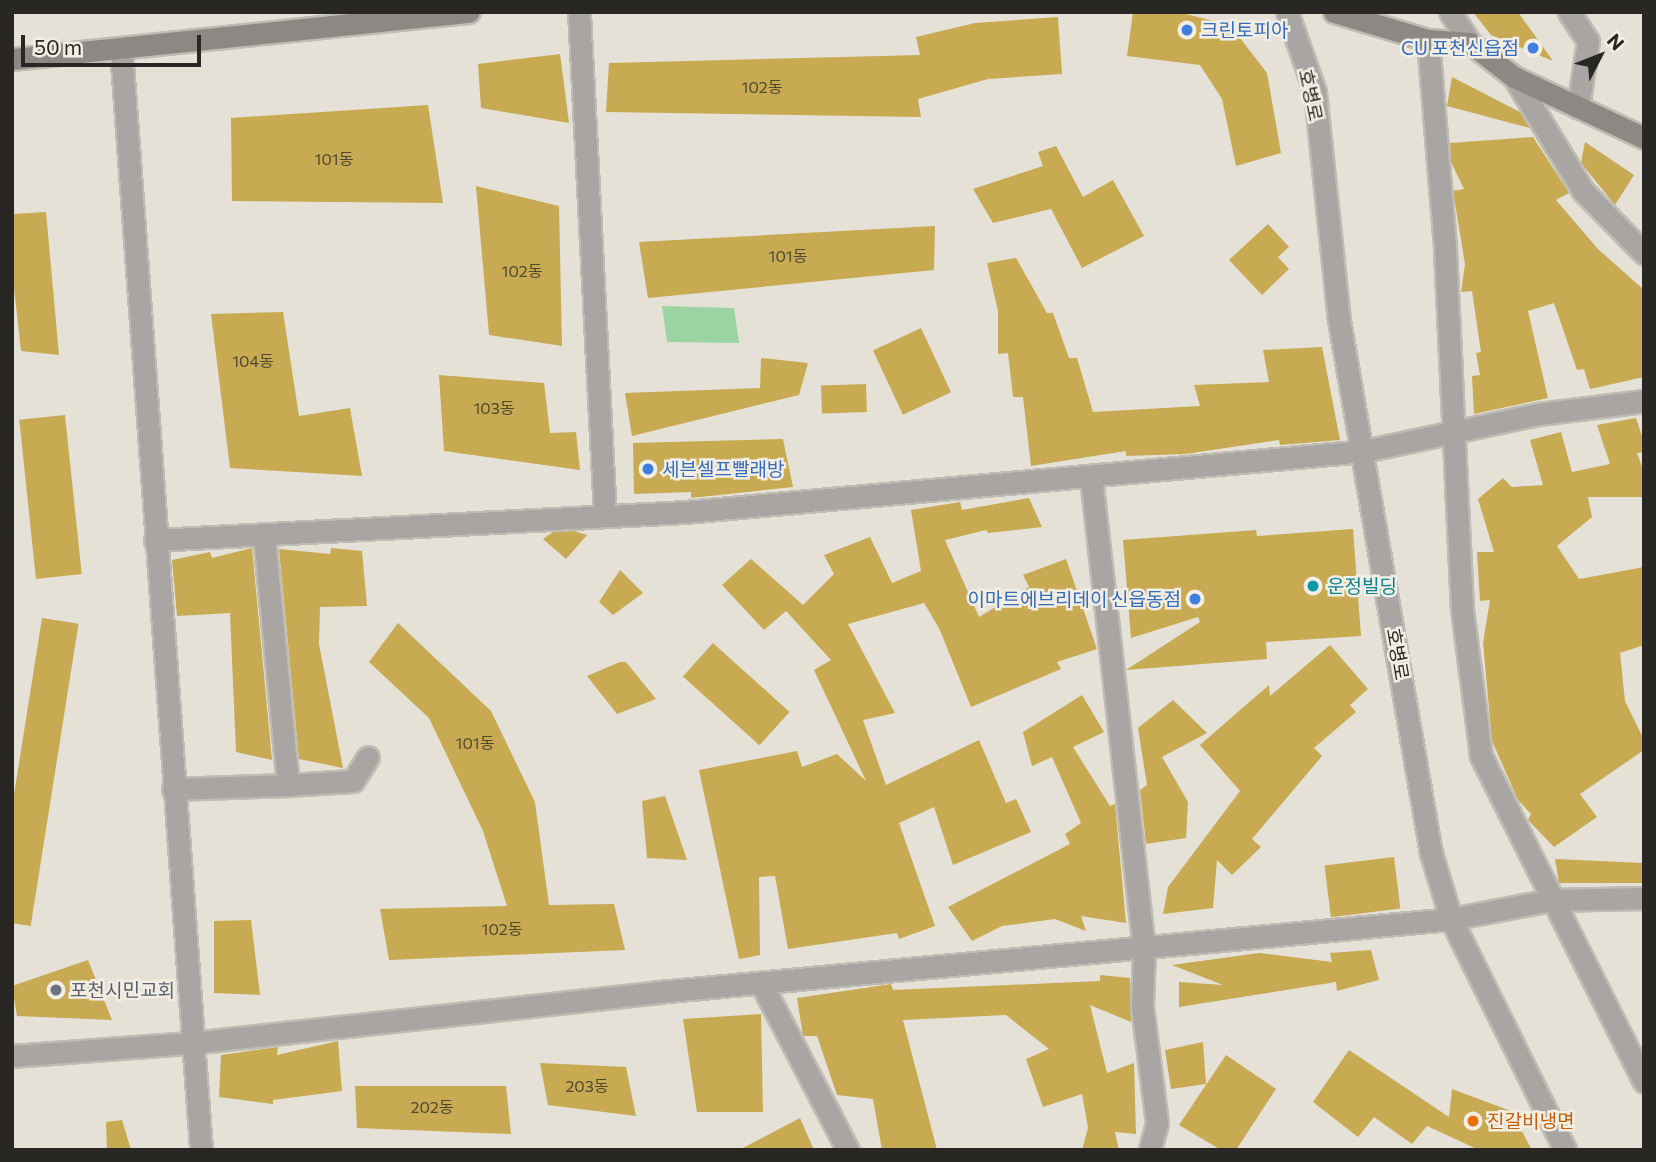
<!DOCTYPE html>
<meta charset="utf-8">
<style>
body{margin:0}
#map{position:relative;width:1656px;height:1162px;overflow:hidden;background:#e5e1d7;font-family:Commissioner,"Noto Sans KR",sans-serif}
div>[style]{position:absolute}
.green>*{inset:0;background:#9bd3a2}
.building>*{inset:0;background:#c7aa52;transform-origin:0 0}
.roads{filter:drop-shadow(2px 0 #bfbcb3) drop-shadow(-2px 0 #bfbcb3) drop-shadow(0 2px #bfbcb3) drop-shadow(0 -2px #bfbcb3)}
.minor>*{height:21px;margin:-10.5px;padding:0 10.5px;transform-origin:10.5px;border-radius:10.5px;background:#a9a5a2}
.secondary>*{height:21px;margin:-10.5px;padding:0 10.5px;transform-origin:10.5px;border-radius:10.5px;background:#8d8883}
.dots>*{width:19px;height:19px;translate:-50% -50%;box-sizing:border-box;border:4px solid #f2eee4;border-radius:50%}
span{translate:-50% -50%;white-space:nowrap;text-align:center;line-height:1.15;-webkit-text-stroke:5px #f2eee4;paint-order:stroke}
.number-label{font-size:16px;color:#50482f}
.number-label span{-webkit-text-stroke-width:0}
.shop-label{font-size:19px;color:#366cbe}
.left{translate:0 -50%;text-align:left}
.right{translate:-100% -50%;text-align:right}
.street-label{font-size:19px;color:#282723}
.culture-label{font-size:19px;color:#0d838f}
.worship-label{font-size:19px;color:#5b616d}
.food-label{font-size:19px;color:#c56008}
.frame{position:absolute;inset:0;border:14px solid #282723;pointer-events:none}
.north{position:absolute;left:1565px;top:21px;width:70px;height:70px;-webkit-text-stroke:5px #f2eee4;paint-order:stroke;rotate:48deg;font-size:19px;font-weight:700;line-height:28px;text-align:center;color:#282723}
.north::after{content:'';display:block;margin:auto;width:24px;height:32px;background:#282723;clip-path:polygon(50% 0,100% 100%,50% 72%,0 100%)}
.scale{position:absolute;left:21px;top:35px;width:180px;height:32px;box-sizing:border-box;border:4px solid #282723;border-top:0;padding-left:9px;font-size:21px;line-height:24px;white-space:nowrap;color:#282723;-webkit-text-stroke:5px #f2eee4;paint-order:stroke}
</style>
<div id="map">
<div class="green">
<div style="clip-path:polygon(662px 306px,734px 308px,739px 343px,667px 342px)"></div>
</div>
<div class="building">
<div style="clip-path:polygon(1133px 12px,1178px 12px,1230px 25px,1267px 73px,1281px 153px,1236px 166px,1222px 99px,1200px 65px,1127px 56px)"></div>
<div style="clip-path:polygon(1473px 12px,1518px 12px,1553px 61px,1491px 35px)"></div>
<div style="clip-path:polygon(1058px 17px,1062px 74px,988px 79px,918px 99px,921px 117px,606px 112px,609px 63px,920px 55px,916px 37px,975px 23px)"></div>
<div style="clip-path:polygon(560px 54px,569px 123px,481px 108px,478px 64px)"></div>
<div style="clip-path:polygon(1452px 77px,1520px 112px,1530px 128px,1447px 106px)"></div>
<div style="clip-path:polygon(428px 105px,443px 203px,232px 201px,231px 118px)"></div>
<div style="clip-path:polygon(1533px 137px,1569px 193px,1556px 200px,1598px 249px,1644px 290px,1644px 377px,1590px 389px,1584px 369px,1577px 370px,1554px 303px,1528px 311px,1548px 398px,1474px 414px,1472px 376px,1480px 375px,1476px 353px,1481px 352px,1472px 291px,1461px 292px,1465px 264px,1453px 191px,1464px 189px,1451px 162px,1450px 143px)"></div>
<div style="clip-path:polygon(1585px 142px,1634px 175px,1615px 205px,1581px 163px)"></div>
<div style="clip-path:polygon(1056px 146px,1083px 197px,1113px 180px,1144px 236px,1082px 268px,1051px 209px,993px 223px,973px 189px,1043px 166px,1038px 152px)"></div>
<div style="clip-path:polygon(476px 186px,559px 206px,562px 346px,489px 335px)"></div>
<div style="clip-path:polygon(46px 212px,59px 355px,21px 351px,12px 270px,12px 214px)"></div>
<div style="clip-path:polygon(1268px 224px,1289px 247px,1278px 257px,1289px 269px,1262px 295px,1229px 260px)"></div>
<div style="clip-path:polygon(935px 226px,934px 270px,648px 298px,639px 242px)"></div>
<div style="clip-path:polygon(1016px 258px,1047px 313px,1053px 313px,1069px 358px,1077px 358px,1093px 412px,1200px 406px,1194px 385px,1269px 382px,1263px 350px,1322px 347px,1340px 440px,1280px 445px,1279px 440px,1186px 454px,1126px 456px,1126px 451px,1031px 466px,1023px 397px,1013px 397px,1008px 353px,998px 354px,998px 311px,987px 263px)"></div>
<div style="clip-path:polygon(283px 312px,299px 416px,350px 408px,362px 476px,230px 468px,211px 314px)"></div>
<div style="left:921px;top:328px;width:71px;height:53px;rotate:65deg"></div>
<div style="clip-path:polygon(761px 358px,808px 363px,799px 395px,632px 436px,625px 393px,760px 388px)"></div>
<div style="clip-path:polygon(439px 375px,544px 383px,550px 433px,576px 432px,580px 470px,444px 451px)"></div>
<div style="left:866px;top:384px;width:28px;height:45px;rotate:88deg"></div>
<div style="left:65px;top:415px;width:160px;height:46px;rotate:84deg"></div>
<div style="clip-path:polygon(1636px 418px,1644px 442px,1644px 452px,1637px 453px,1644px 472px,1644px 497px,1588px 497px,1592px 517px,1557px 546px,1579px 579px,1644px 567px,1644px 645px,1620px 653px,1625px 701px,1644px 740px,1644px 750px,1580px 794px,1597px 817px,1554px 847px,1528px 820px,1531px 814px,1518px 800px,1492px 741px,1483px 643px,1490px 600px,1480px 601px,1477px 552px,1494px 552px,1478px 499px,1503px 478px,1512px 487px,1543px 485px,1530px 440px,1561px 432px,1572px 472px,1610px 464px,1597px 425px)"></div>
<div style="clip-path:polygon(783px 439px,793px 487px,691px 498px,691px 492px,634px 494px,633px 443px)"></div>
<div style="clip-path:polygon(1029px 498px,1042px 527px,988px 533px,986px 530px,945px 540px,979px 617px,1029px 587px,1023px 575px,1066px 559px,1097px 649px,1057px 662px,1061px 669px,971px 707px,939px 628px,924px 603px,848px 624px,895px 713px,863px 720px,886px 785px,979px 740px,1006px 803px,1016px 799px,1031px 832px,953px 865px,934px 807px,899px 823px,935px 926px,899px 939px,897px 933px,788px 949px,775px 876px,759px 877px,760px 955px,739px 959px,699px 770px,797px 751px,802px 767px,837px 754px,866px 781px,814px 670px,831px 660px,786px 611px,764px 630px,722px 585px,751px 559px,803px 605px,834px 574px,824px 555px,870px 537px,892px 583px,921px 571px,911px 510px,960px 502px,962px 510px)"></div>
<div style="clip-path:polygon(1353px 529px,1361px 636px,1266px 642px,1267px 659px,1126px 670px,1200px 622px,1198px 617px,1131px 638px,1123px 540px,1256px 530px,1257px 536px)"></div>
<div style="clip-path:polygon(574px 531px,587px 535px,566px 559px,543px 539px,553px 532px)"></div>
<div style="clip-path:polygon(252px 548px,272px 760px,236px 752px,230px 613px,177px 616px,172px 560px,210px 552px,212px 558px)"></div>
<div style="clip-path:polygon(331px 548px,362px 551px,367px 606px,320px 607px,319px 644px,343px 768px,299px 759px,279px 549px,330px 554px)"></div>
<div style="clip-path:polygon(620px 570px,643px 593px,613px 615px,599px 602px)"></div>
<div style="left:42px;top:618px;width:37px;height:306px;rotate:9deg"></div>
<div style="clip-path:polygon(398px 623px,491px 711px,535px 802px,549px 905px,614px 904px,625px 950px,389px 960px,380px 909px,507px 906px,483px 831px,429px 718px,369px 662px)"></div>
<div style="left:713px;top:643px;width:103px;height:45px;rotate:42deg"></div>
<div style="clip-path:polygon(1330px 645px,1368px 689px,1350px 705px,1356px 712px,1314px 748px,1322px 756px,1252px 839px,1261px 847px,1232px 875px,1217px 860px,1213px 908px,1163px 914px,1168px 887px,1240px 791px,1200px 745px,1269px 685px,1270px 696px)"></div>
<div style="clip-path:polygon(620px 662px,626px 662px,656px 699px,617px 714px,587px 676px)"></div>
<div style="clip-path:polygon(1082px 695px,1104px 732px,1073px 747px,1110px 806px,1115px 804px,1126px 923px,1081px 916px,1086px 931px,1055px 919px,1002px 926px,972px 941px,948px 907px,1070px 844px,1065px 834px,1081px 823px,1052px 757px,1032px 766px,1023px 732px)"></div>
<div style="clip-path:polygon(1173px 700px,1207px 733px,1162px 757px,1188px 802px,1186px 838px,1146px 844px,1140px 790px,1147px 785px,1138px 728px)"></div>
<div style="clip-path:polygon(665px 796px,687px 860px,647px 858px,642px 801px)"></div>
<div style="left:1394px;top:857px;width:52px;height:70px;rotate:83deg"></div>
<div style="clip-path:polygon(1555px 859px,1644px 863px,1644px 883px,1559px 883px)"></div>
<div style="clip-path:polygon(251px 920px,260px 995px,214px 993px,214px 921px)"></div>
<div style="clip-path:polygon(1371px 950px,1379px 980px,1337px 991px,1336px 982px,1179px 1007px,1179px 982px,1223px 985px,1172px 965px,1259px 953px,1332px 962px,1330px 953px)"></div>
<div style="clip-path:polygon(88px 960px,112px 1020px,17px 1016px,12px 986px)"></div>
<div style="clip-path:polygon(1100px 975px,1130px 978px,1131px 1022px,1090px 1005px,1107px 1073px,1134px 1063px,1136px 1134px,1115px 1132px,1119px 1150px,1082px 1150px,1088px 1128px,1082px 1094px,1043px 1107px,1026px 1059px,1049px 1049px,1006px 1015px,903px 1020px,937px 1150px,882px 1150px,873px 1099px,837px 1095px,817px 1036px,803px 1036px,797px 998px,891px 984px,893px 990px,1100px 981px)"></div>
<div style="clip-path:polygon(761px 1014px,763px 1112px,697px 1112px,683px 1019px)"></div>
<div style="clip-path:polygon(338px 1041px,342px 1091px,273px 1100px,273px 1104px,219px 1097px,221px 1055px,278px 1047px,277px 1055px)"></div>
<div style="clip-path:polygon(1203px 1042px,1206px 1084px,1171px 1089px,1165px 1050px)"></div>
<div style="clip-path:polygon(1349px 1050px,1449px 1117px,1452px 1089px,1511px 1111px,1532px 1150px,1479px 1150px,1427px 1126px,1412px 1144px,1374px 1117px,1358px 1137px,1313px 1102px)"></div>
<div style="clip-path:polygon(1226px 1055px,1276px 1089px,1236px 1150px,1221px 1150px,1179px 1125px)"></div>
<div style="clip-path:polygon(540px 1063px,626px 1067px,636px 1116px,548px 1105px)"></div>
<div style="clip-path:polygon(355px 1086px,506px 1086px,511px 1134px,357px 1128px)"></div>
<div style="clip-path:polygon(800px 1118px,814px 1150px,739px 1150px)"></div>
<div style="clip-path:polygon(122px 1120px,131px 1150px,107px 1150px,106px 1122px)"></div>
</div>
<div class="roads">
<div class="minor">
<div style="left:579px;top:12px;width:505px;rotate:87.05deg"></div>
<div style="left:1287px;top:12px;width:85px;rotate:70.7deg"></div>
<div style="left:1315px;top:92px;width:229px;rotate:84deg"></div>
<div style="left:1339px;top:320px;width:541px;rotate:80.21deg"></div>
<div style="left:1431px;top:853px;width:69px;rotate:73.1deg"></div>
<div style="left:1451px;top:919px;width:258px;rotate:63.7deg"></div>
<div style="left:1450px;top:12px;width:37px;rotate:57deg"></div>
<div style="left:1569px;top:12px;width:35px;rotate:57deg"></div>
<div style="left:1588px;top:41px;width:67px;rotate:98.6deg"></div>
<div style="left:1428px;top:40px;width:210px;rotate:85.3deg"></div>
<div style="left:1445px;top:249px;width:360px;rotate:87.3deg"></div>
<div style="left:1462px;top:609px;width:148px;rotate:82.6deg"></div>
<div style="left:1481px;top:756px;width:364px;rotate:63.4deg"></div>
<div style="left:121px;top:49px;width:1104px;rotate:85.84deg"></div>
<div style="left:1514px;top:77px;width:133px;rotate:58.8deg"></div>
<div style="left:1583px;top:191px;width:87px;rotate:45.5deg"></div>
<div style="left:1091px;top:477px;width:474px;rotate:83.6deg"></div>
<div style="left:1144px;top:948px;width:58px;rotate:92deg"></div>
<div style="left:1142px;top:1006px;width:118px;rotate:82.7deg"></div>
<div style="left:1157px;top:1123px;width:28px;rotate:105deg"></div>
<div style="left:155px;top:540px;width:531px;rotate:-3.02deg"></div>
<div style="left:685px;top:512px;width:682px;rotate:-5.13deg"></div>
<div style="left:1364px;top:451px;width:178px;rotate:-12deg"></div>
<div style="left:1538px;top:414px;width:107px;rotate:-7deg"></div>
<div style="left:288px;top:785px;width:65px;rotate:-3.5deg"></div>
<div style="left:353px;top:781px;width:28px;rotate:-58deg"></div>
<div style="left:173px;top:789px;width:115px;rotate:-2deg"></div>
<div style="left:288px;top:785px;width:252px;rotate:-95.5deg"></div>
<div style="left:761px;top:983px;width:188px;rotate:62.5deg"></div>
<div style="left:12px;top:1056px;width:179px;rotate:-4.2deg"></div>
<div style="left:191px;top:1043px;width:470px;rotate:-6.2deg"></div>
<div style="left:658px;top:992px;width:796px;rotate:-5.26deg"></div>
<div style="left:1451px;top:919px;width:102px;rotate:-10.8deg"></div>
<div style="left:1551px;top:900px;width:93px;rotate:-1.2deg"></div>
</div>
<div class="secondary">
<div style="left:1334px;top:12px;width:98px;rotate:16.6deg"></div>
<div style="left:1428px;top:40px;width:42px;rotate:4.1deg"></div>
<div style="left:1470px;top:43px;width:56px;rotate:37.7deg"></div>
<div style="left:1514px;top:77px;width:144px;rotate:25.1deg"></div>
<div style="left:12px;top:59px;width:459px;rotate:-5.9deg"></div>
</div>
</div>
<div class="dots">
<div style="left:1187px;top:30px;background:#3f7fe0"></div>
<div style="left:1533px;top:48px;background:#3f7fe0"></div>
<div style="left:648px;top:469px;background:#3f7fe0"></div>
<div style="left:1313px;top:586px;background:#0f9aa8"></div>
<div style="left:1195px;top:599px;background:#3f7fe0"></div>
<div style="left:56px;top:990px;background:#6b7280"></div>
<div style="left:1473px;top:1121px;background:#e8710a"></div>
</div>
<div class="number-label">
<span style="left:762px;top:87px">102동</span>
<span style="left:334px;top:159px">101동</span>
<span style="left:788px;top:256px">101동</span>
<span style="left:522px;top:271px">102동</span>
<span style="left:253px;top:361px">104동</span>
<span style="left:494px;top:408px">103동</span>
<span style="left:475px;top:743px">101동</span>
<span style="left:502px;top:929px">102동</span>
<span style="left:587px;top:1086px">203동</span>
<span style="left:432px;top:1107px">202동</span>
</div>
<div class="shop-label">
<span class="left" style="left:1201px;top:30px">크린토피아</span>
<span class="right" style="left:1519px;top:48px">CU 포천신읍점</span>
<span class="left" style="left:662px;top:469px">세븐셀프빨래방</span>
<span class="right" style="left:1181px;top:599px">이마트에브리데이 신읍동점</span>
</div>
<div class="street-label">
<span style="left:1311px;top:95px;rotate:78deg">호병로</span>
<span style="left:1398px;top:654px;rotate:80deg">호병로</span>
</div>
<div class="culture-label">
<span class="left" style="left:1327px;top:586px">운정빌딩</span>
</div>
<div class="worship-label">
<span class="left" style="left:70px;top:990px">포천시민교회</span>
</div>
<div class="food-label">
<span class="left" style="left:1487px;top:1121px">진갈비냉면</span>
</div>
<div class="frame"></div>
<div class="north">N</div>
<div class="scale">50 m</div>
</div>
